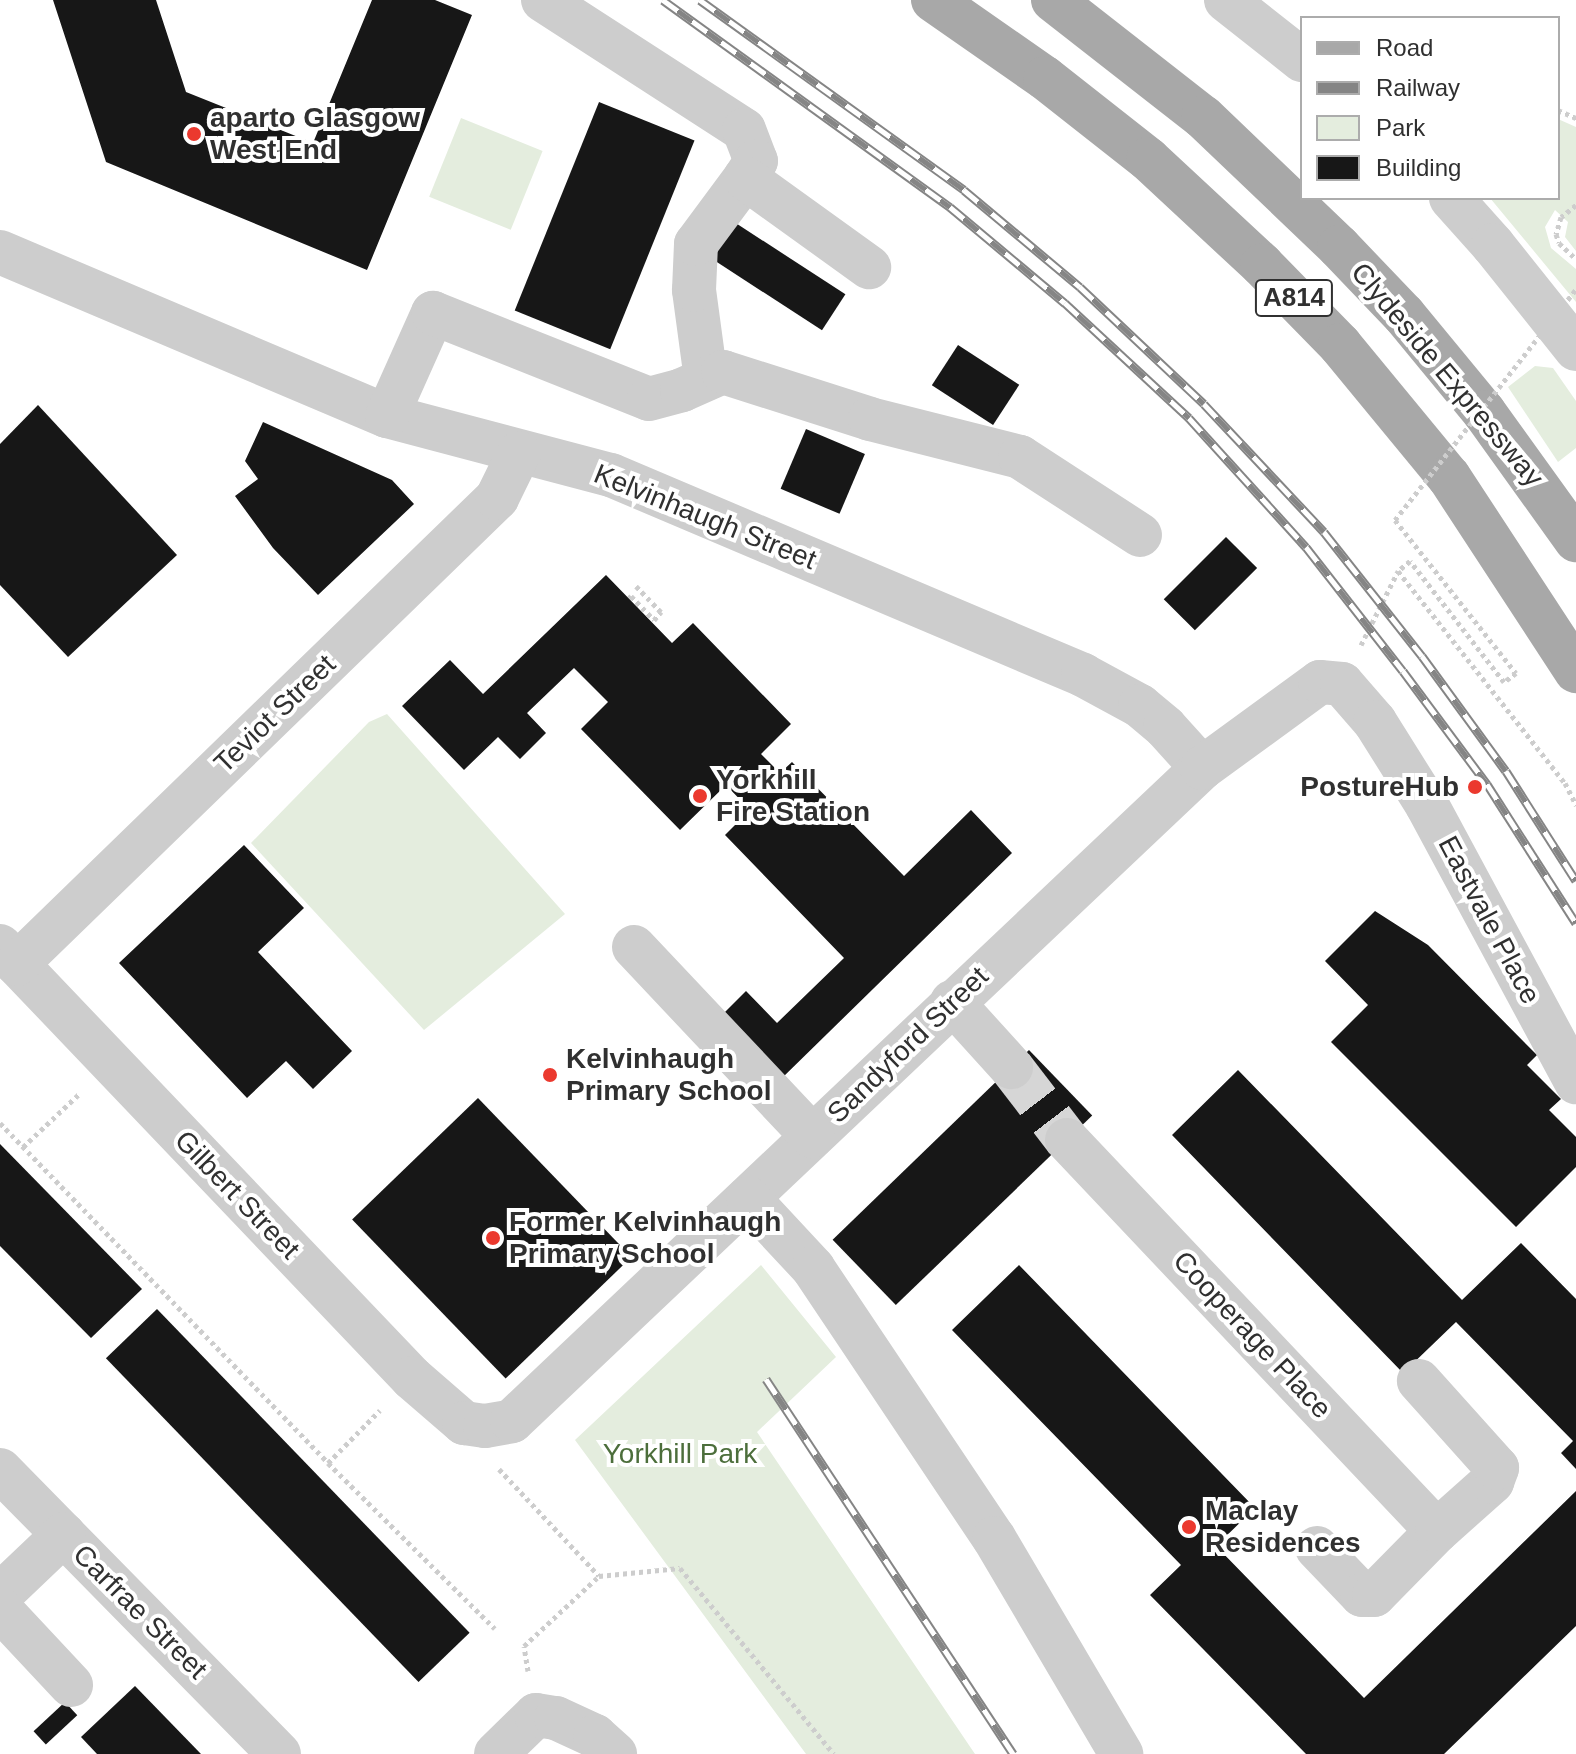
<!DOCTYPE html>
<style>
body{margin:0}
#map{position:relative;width:1576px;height:1754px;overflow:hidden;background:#fff;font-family:Helvetica,sans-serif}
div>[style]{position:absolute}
.green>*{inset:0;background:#e4edde;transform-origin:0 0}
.building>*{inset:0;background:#171717;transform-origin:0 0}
.minor-tunnel>*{height:44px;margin-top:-22px;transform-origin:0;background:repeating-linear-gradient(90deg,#d6d6d6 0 44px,transparent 0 66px)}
.path>*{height:5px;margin-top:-2.5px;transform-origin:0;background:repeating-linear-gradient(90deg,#cdcdcd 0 4px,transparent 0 8px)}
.minor>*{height:44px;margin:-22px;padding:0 22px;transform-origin:22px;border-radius:22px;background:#cdcdcd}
.major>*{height:44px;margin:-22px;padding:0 22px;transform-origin:22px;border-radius:22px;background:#a8a8a8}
.rail>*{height:9px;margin-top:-4.5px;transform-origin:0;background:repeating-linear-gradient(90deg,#fff 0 18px,#858585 0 36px);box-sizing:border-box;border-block:2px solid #858585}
.path-bridge>*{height:5px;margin-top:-2.5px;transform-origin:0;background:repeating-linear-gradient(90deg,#cdcdcd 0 4px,transparent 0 8px)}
.dots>*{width:22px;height:22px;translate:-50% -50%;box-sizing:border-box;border:4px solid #fff;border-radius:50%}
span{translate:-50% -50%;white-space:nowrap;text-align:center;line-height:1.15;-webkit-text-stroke:8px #fff;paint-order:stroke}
.shield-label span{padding:2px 6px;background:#fff;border:2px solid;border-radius:6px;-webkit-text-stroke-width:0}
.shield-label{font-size:26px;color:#303030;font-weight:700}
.poi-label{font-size:28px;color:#303030;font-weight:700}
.left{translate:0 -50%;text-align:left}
.right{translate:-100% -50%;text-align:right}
.street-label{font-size:28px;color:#303030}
.park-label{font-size:28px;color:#4c6e3b}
.legend{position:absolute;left:1300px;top:16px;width:260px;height:184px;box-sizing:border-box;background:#fff;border:2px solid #acacac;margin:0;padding:10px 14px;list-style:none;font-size:24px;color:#303030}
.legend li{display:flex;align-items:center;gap:16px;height:40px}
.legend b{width:40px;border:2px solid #acacac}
</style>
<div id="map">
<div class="green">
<div style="left:461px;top:118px;width:88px;height:85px;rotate:22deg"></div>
<div style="clip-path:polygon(1558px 119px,1576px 127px,1576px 251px,1565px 237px,1568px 222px,1555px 210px,1545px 227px,1551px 248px,1576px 269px,1576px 302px,1490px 198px,1558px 198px)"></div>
<div style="clip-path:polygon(1535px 366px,1553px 368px,1576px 401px,1576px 448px,1558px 462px,1508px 387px)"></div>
<div style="clip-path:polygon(387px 714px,565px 914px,424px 1030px,251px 843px,369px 722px)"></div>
<div style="clip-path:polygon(761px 1265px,836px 1357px,757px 1432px,975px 1754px,806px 1754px,575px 1440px)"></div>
</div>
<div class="building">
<div style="clip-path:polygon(53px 0,156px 0,186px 92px,313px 143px,372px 0,435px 0,472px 15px,367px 270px,106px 162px)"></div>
<div style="left:599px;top:102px;width:103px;height:225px;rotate:22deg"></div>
<div style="left:728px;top:218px;width:140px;height:43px;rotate:33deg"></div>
<div style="left:958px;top:345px;width:73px;height:48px;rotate:33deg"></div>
<div style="clip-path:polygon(38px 405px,177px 555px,68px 657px,0 585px,0 444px)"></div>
<div style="clip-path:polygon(263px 422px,392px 480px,414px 504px,318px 595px,273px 548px,235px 496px,258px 479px,245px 461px)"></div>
<div style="left:806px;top:429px;width:64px;height:65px;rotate:23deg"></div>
<div style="left:1226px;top:537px;width:44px;height:88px;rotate:45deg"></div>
<div style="clip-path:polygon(606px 575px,672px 643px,693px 623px,791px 724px,761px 754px,780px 773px,792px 762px,904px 876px,971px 810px,1012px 853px,781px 1079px,720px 1017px,746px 991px,777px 1023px,844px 958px,725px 835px,750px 810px,726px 785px,680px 830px,581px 729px,608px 702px,574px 668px,527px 713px,546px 733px,520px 759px,498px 737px,464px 770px,402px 706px,450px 660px,483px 694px)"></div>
<div style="clip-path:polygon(244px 845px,304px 908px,258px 952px,352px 1051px,313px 1089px,286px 1061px,247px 1098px,119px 963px)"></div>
<div style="clip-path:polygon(1375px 911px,1428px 945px,1537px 1055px,1527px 1065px,1561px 1099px,1549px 1110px,1576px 1137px,1576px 1167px,1516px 1227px,1331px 1042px,1368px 1005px,1325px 961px)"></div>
<div style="left:1029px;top:1050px;width:91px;height:273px;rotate:46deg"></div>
<div style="clip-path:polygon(1238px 1070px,1462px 1300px,1521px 1243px,1576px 1299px,1576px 1469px,1561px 1453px,1573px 1441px,1456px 1322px,1403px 1373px,1172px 1135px)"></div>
<div style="left:478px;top:1098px;width:221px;height:175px;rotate:46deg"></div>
<div style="clip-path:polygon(0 1144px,142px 1289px,91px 1338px,0 1246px)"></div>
<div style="clip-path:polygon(1019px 1265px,1255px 1508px,1216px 1546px,1364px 1698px,1576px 1491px,1576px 1626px,1444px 1754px,1306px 1754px,1150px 1595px,1181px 1565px,952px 1330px)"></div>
<div style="left:157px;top:1309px;width:450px;height:71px;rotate:46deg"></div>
<div style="clip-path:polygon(135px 1686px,201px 1754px,97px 1754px,81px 1737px)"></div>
<div style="left:65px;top:1702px;width:18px;height:43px;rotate:47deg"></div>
</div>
<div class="minor-tunnel">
<div style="left:1011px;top:1067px;width:92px;rotate:52.5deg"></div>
</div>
<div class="path">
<div style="left:1558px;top:110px;width:20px;rotate:24deg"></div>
<div style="left:1576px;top:205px;width:19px;rotate:141deg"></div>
<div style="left:1561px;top:217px;width:18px;rotate:106deg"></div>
<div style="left:1556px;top:234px;width:9px;rotate:72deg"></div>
<div style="left:1559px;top:243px;width:23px;rotate:43deg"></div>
<div style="left:1395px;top:520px;width:195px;rotate:51.7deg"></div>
<div style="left:1516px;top:673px;width:15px;rotate:143deg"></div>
<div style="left:1504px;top:682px;width:153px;rotate:-127.8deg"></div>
<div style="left:1410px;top:561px;width:16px;rotate:140deg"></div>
<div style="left:1398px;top:571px;width:270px;rotate:51.8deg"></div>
<div style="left:1565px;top:783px;width:25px;rotate:63deg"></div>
<div style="left:629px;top:598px;width:3px;rotate:-45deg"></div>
<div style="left:631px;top:596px;width:33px;rotate:46deg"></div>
<div style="left:654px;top:620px;width:11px;rotate:-49deg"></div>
<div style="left:661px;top:612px;width:36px;rotate:-134deg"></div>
<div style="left:1361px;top:645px;width:83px;rotate:-63.4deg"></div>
<div style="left:0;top:1123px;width:472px;rotate:46deg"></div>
<div style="left:328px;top:1463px;width:235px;rotate:44.8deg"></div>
<div style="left:23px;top:1147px;width:77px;rotate:-43.4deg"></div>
<div style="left:328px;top:1463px;width:74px;rotate:-45.5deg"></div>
<div style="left:499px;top:1469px;width:146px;rotate:46.9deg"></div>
<div style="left:528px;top:1671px;width:25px;rotate:-99deg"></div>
<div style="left:524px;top:1646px;width:103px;rotate:-43deg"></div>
<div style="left:599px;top:1576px;width:81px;rotate:-5.6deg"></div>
<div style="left:680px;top:1568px;width:241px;rotate:50.4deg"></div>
</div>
<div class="minor">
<div style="left:543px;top:0;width:239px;rotate:32.9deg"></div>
<div style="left:744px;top:130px;width:33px;rotate:69deg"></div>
<div style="left:756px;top:161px;width:20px;rotate:123deg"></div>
<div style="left:1226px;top:0;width:97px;rotate:38.3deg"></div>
<div style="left:1451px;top:198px;width:63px;rotate:48.2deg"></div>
<div style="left:1493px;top:245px;width:133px;rotate:51.4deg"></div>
<div style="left:0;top:252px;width:420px;rotate:23deg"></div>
<div style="left:387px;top:416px;width:232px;rotate:14.8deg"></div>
<div style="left:611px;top:475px;width:513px;rotate:22.96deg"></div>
<div style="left:1083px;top:675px;width:65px;rotate:28.5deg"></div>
<div style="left:1140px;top:706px;width:33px;rotate:40deg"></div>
<div style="left:1165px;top:727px;width:55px;rotate:47.9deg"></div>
<div style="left:706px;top:379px;width:90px;rotate:-97.7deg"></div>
<div style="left:694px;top:290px;width:46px;rotate:-87.5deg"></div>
<div style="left:696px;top:244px;width:82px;rotate:-53.4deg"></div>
<div style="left:745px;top:178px;width:153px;rotate:35.7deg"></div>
<div style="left:387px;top:416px;width:113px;rotate:-65.9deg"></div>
<div style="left:433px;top:313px;width:232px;rotate:21.7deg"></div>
<div style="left:649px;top:399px;width:34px;rotate:-15deg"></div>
<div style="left:682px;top:390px;width:45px;rotate:-23.7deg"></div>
<div style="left:723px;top:372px;width:154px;rotate:17.7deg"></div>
<div style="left:870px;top:419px;width:155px;rotate:14.2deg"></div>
<div style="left:1020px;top:457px;width:143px;rotate:33deg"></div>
<div style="left:0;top:946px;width:597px;rotate:46.36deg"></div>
<div style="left:412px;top:1378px;width:69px;rotate:40.9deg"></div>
<div style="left:464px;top:1423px;width:21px;rotate:8deg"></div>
<div style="left:485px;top:1426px;width:27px;rotate:-10deg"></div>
<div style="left:512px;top:1421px;width:950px;rotate:-43.42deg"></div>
<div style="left:1202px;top:768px;width:146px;rotate:-36.1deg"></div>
<div style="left:1320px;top:682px;width:22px;rotate:5deg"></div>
<div style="left:1342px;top:684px;width:50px;rotate:49deg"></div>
<div style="left:1375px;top:722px;width:98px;rotate:57.9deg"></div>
<div style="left:1427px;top:805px;width:315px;rotate:61.7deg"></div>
<div style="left:634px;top:947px;width:260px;rotate:46.7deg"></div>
<div style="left:17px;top:964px;width:669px;rotate:-44.15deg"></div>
<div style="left:497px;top:498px;width:50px;rotate:-63.9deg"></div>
<div style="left:952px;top:1002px;width:88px;rotate:47.8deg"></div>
<div style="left:1067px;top:1140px;width:538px;rotate:46.58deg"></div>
<div style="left:748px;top:1198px;width:96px;rotate:47.1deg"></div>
<div style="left:813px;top:1268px;width:325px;rotate:56.2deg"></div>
<div style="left:994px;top:1538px;width:251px;rotate:59.5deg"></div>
<div style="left:0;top:1470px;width:398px;rotate:45.5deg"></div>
<div style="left:1317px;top:1548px;width:65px;rotate:46.2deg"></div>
<div style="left:1362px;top:1595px;width:12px"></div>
<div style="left:1374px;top:1595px;width:90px;rotate:-45.5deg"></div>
<div style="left:1437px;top:1531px;width:74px;rotate:-41.7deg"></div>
<div style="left:1492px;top:1482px;width:15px;rotate:-70deg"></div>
<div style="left:1497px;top:1468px;width:117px;rotate:-131.9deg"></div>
<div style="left:0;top:1595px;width:88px;rotate:-43.6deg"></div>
<div style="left:0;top:1609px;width:104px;rotate:46.9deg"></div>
<div style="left:496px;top:1754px;width:56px;rotate:-44.3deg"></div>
<div style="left:536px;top:1715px;width:20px;rotate:9deg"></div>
<div style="left:556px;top:1718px;width:43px;rotate:24.8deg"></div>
<div style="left:595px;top:1736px;width:27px;rotate:42deg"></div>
</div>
<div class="major">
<div style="left:933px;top:0;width:136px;rotate:34.9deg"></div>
<div style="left:1045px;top:78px;width:131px;rotate:38.2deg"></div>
<div style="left:1148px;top:159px;width:156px;rotate:42.9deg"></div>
<div style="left:1262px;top:265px;width:112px;rotate:45.7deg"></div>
<div style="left:1340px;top:345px;width:171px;rotate:50.5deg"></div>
<div style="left:1449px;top:477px;width:232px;rotate:56.8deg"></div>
<div style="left:1053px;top:0;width:190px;rotate:38deg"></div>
<div style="left:1203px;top:117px;width:188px;rotate:43.7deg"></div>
<div style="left:1339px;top:247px;width:94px;rotate:46.3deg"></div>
<div style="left:1404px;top:315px;width:126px;rotate:50.5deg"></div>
<div style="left:1484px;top:412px;width:158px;rotate:54.3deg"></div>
</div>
<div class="rail">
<div style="left:663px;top:0;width:354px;rotate:35.8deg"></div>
<div style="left:950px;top:207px;width:150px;rotate:39.9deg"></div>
<div style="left:1065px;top:303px;width:169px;rotate:42.8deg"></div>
<div style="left:1189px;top:418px;width:174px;rotate:47.8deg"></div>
<div style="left:1306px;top:547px;width:157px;rotate:52deg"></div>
<div style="left:1403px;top:671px;width:141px;rotate:53.4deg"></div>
<div style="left:1487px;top:784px;width:165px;rotate:57.4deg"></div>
<div style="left:700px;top:0;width:325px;rotate:35.7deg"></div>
<div style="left:964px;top:190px;width:151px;rotate:39.9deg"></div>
<div style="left:1080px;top:287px;width:170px;rotate:43.3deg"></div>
<div style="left:1204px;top:404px;width:175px;rotate:46.8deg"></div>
<div style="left:1324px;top:532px;width:158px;rotate:51.7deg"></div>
<div style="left:1422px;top:656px;width:142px;rotate:53.9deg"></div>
<div style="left:1506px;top:771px;width:130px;rotate:57.5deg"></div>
<div style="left:766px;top:1379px;width:449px;rotate:56.6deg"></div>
</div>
<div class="path-bridge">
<div style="left:1395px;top:520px;width:293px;rotate:-51.9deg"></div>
</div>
<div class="dots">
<div style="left:194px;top:134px;background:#eb392e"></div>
<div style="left:1475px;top:787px;background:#eb392e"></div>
<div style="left:700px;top:796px;background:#eb392e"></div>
<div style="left:550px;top:1075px;background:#eb392e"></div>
<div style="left:493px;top:1238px;background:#eb392e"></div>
<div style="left:1189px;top:1527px;background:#eb392e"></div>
</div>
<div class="shield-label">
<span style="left:1294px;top:298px">A814</span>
</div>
<div class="poi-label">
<span class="left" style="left:210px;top:134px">aparto Glasgow<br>West End</span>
<span class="left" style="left:716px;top:796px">Yorkhill<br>Fire Station</span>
<span class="right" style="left:1459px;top:787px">PostureHub</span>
<span class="left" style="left:566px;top:1075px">Kelvinhaugh<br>Primary School</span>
<span class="left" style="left:509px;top:1238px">Former Kelvinhaugh<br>Primary School</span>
<span class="left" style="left:1205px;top:1527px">Maclay<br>Residences</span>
</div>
<div class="street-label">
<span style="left:1447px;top:375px;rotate:50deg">Clydeside Expressway</span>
<span style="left:705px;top:517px;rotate:22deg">Kelvinhaugh Street</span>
<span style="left:275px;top:714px;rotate:-44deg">Teviot Street</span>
<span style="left:1489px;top:920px;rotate:62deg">Eastvale Place</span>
<span style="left:908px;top:1045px;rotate:-44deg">Sandyford Street</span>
<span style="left:237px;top:1195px;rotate:46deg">Gilbert Street</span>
<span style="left:1252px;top:1335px;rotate:47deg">Cooperage Place</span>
<span style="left:140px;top:1612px;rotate:45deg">Carfrae Street</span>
</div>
<div class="park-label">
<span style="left:680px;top:1454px">Yorkhill Park</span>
</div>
<ul class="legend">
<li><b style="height:10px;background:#a8a8a8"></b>Road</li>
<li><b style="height:10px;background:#858585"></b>Railway</li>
<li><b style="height:22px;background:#e4edde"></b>Park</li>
<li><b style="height:22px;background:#171717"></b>Building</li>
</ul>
</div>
